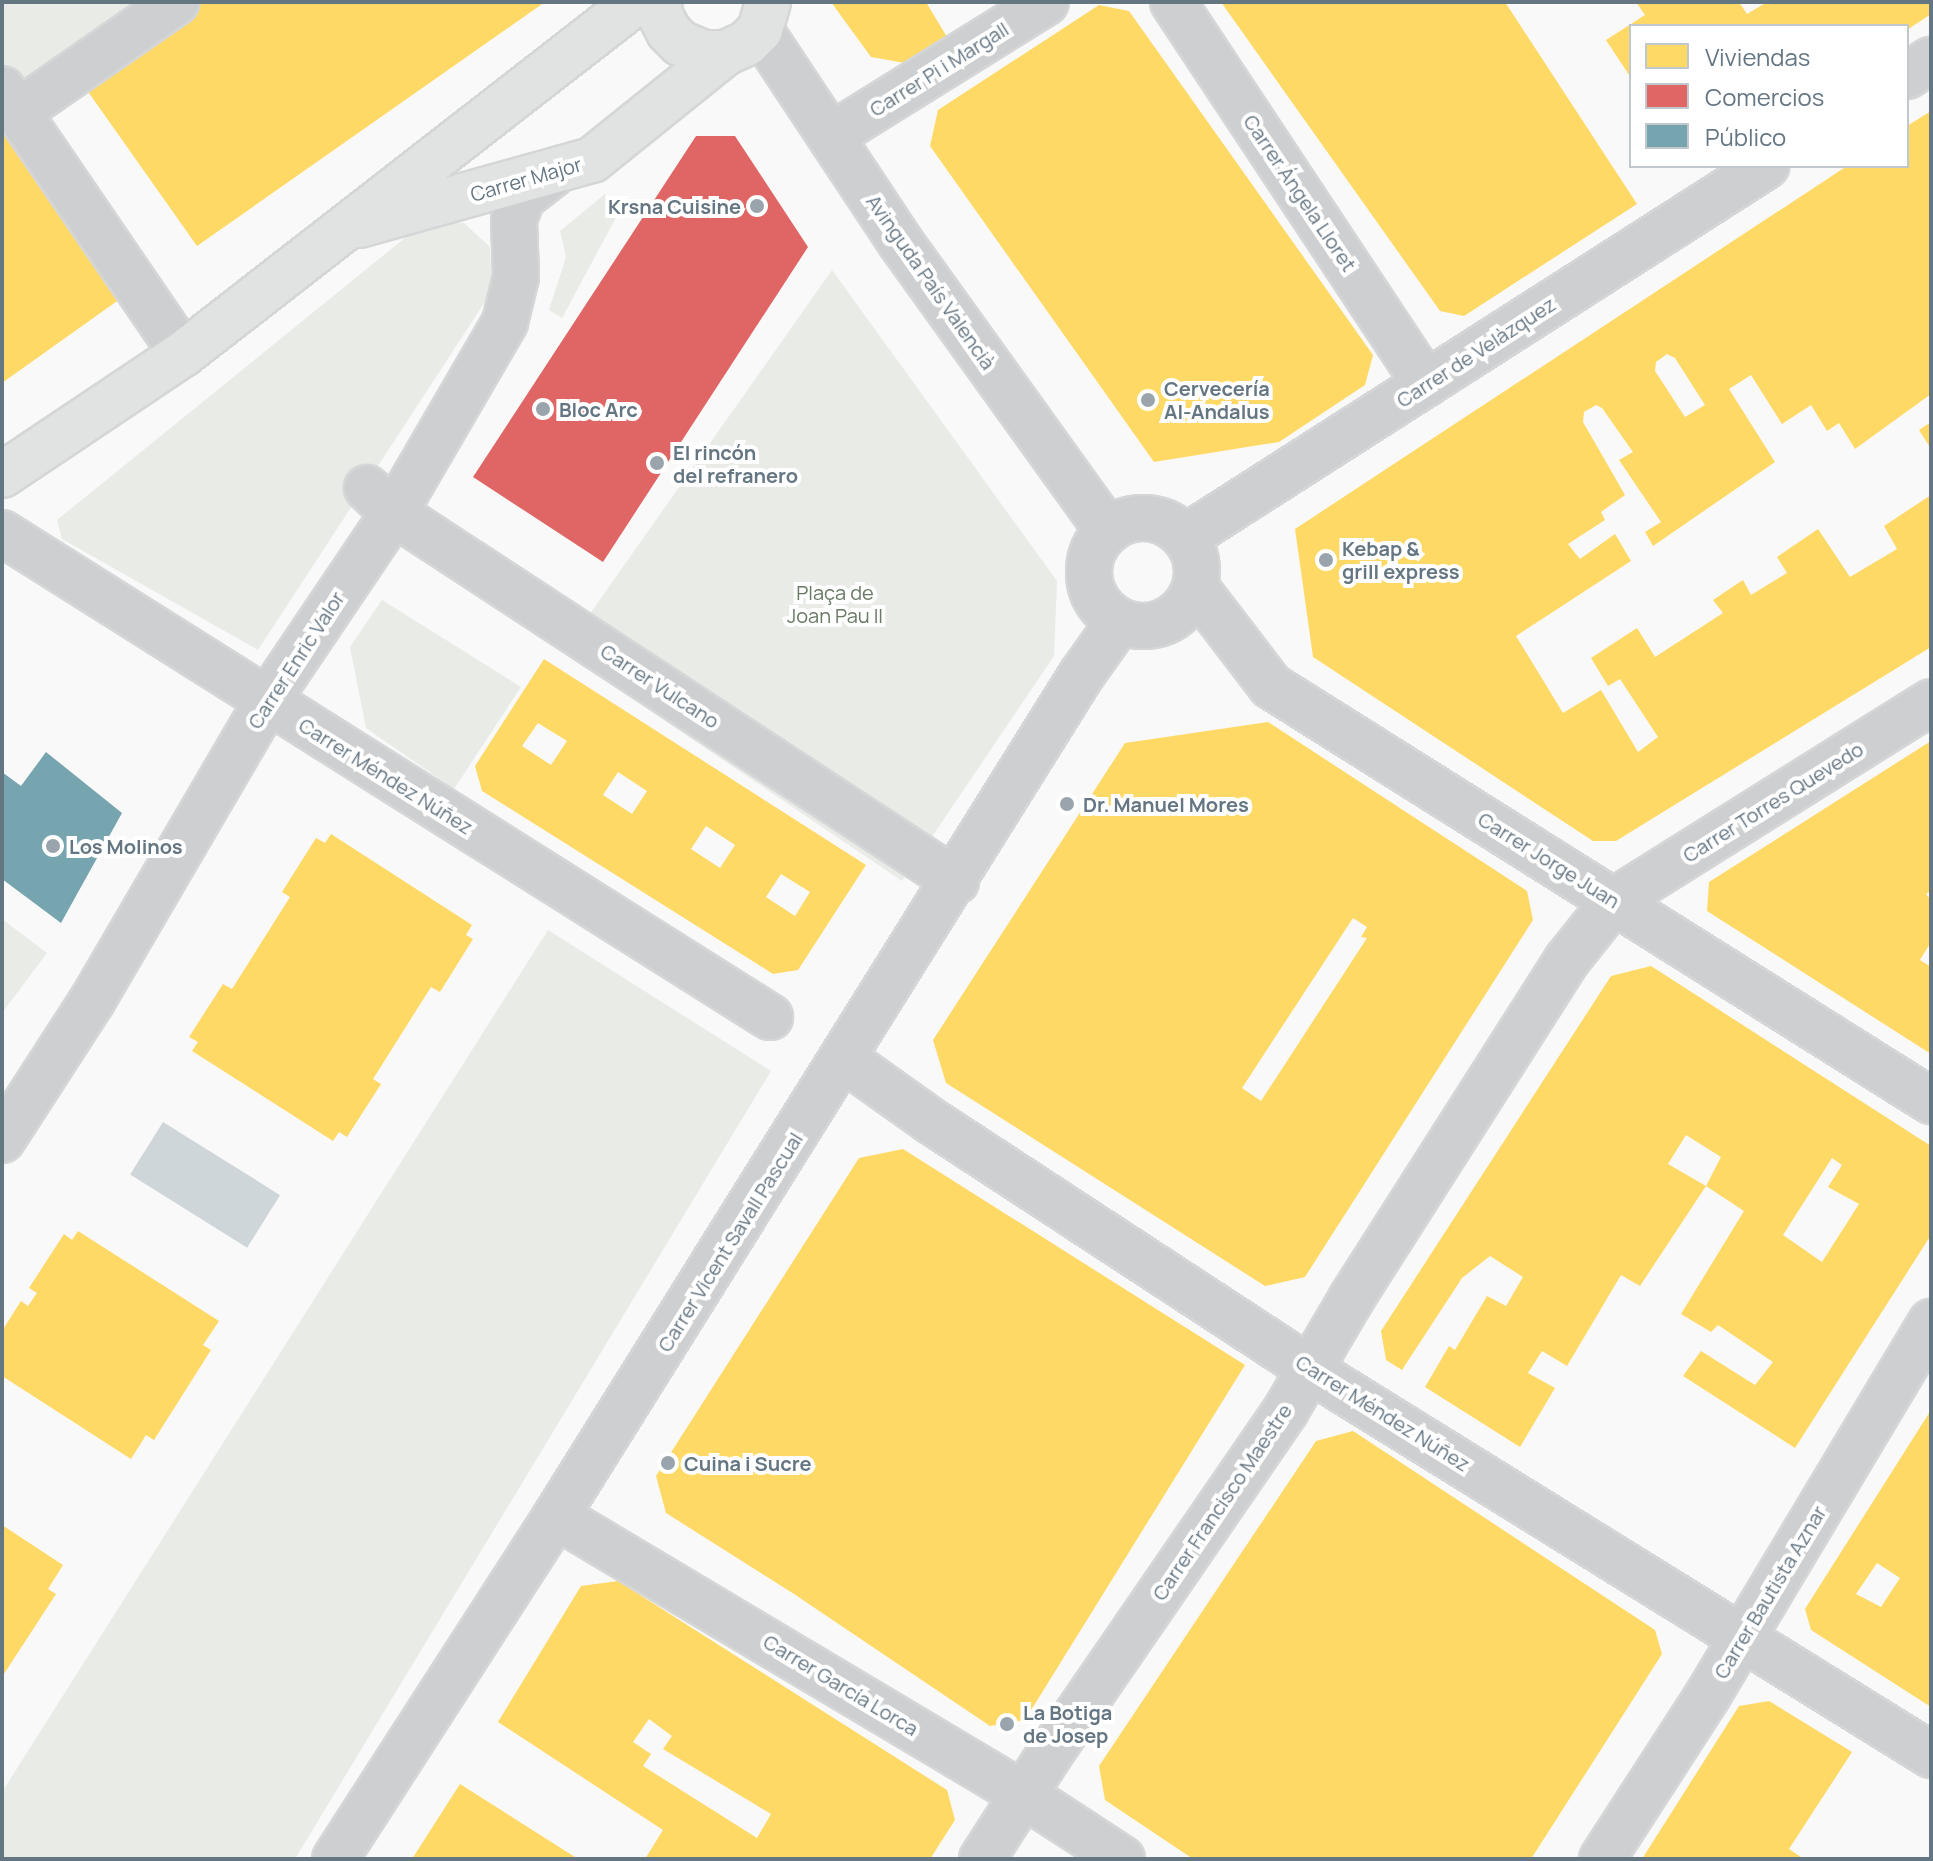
<!DOCTYPE html>
<meta charset="utf-8">
<style>
body{margin:0}
#map{position:relative;width:1933px;height:1861px;overflow:hidden;background:#f9f9f9;font-family:Manrope,sans-serif}
div>[style]{position:absolute}
.green>*{inset:0;background:#e8ebe6}
.water>*{inset:0;background:#ced6d9;transform-origin:0 0}
.homes>*{inset:0;background:#ffd966}
.shops>*{inset:0;background:#e06666}
.public>*{inset:0;background:#76a5af}
.roads{filter:drop-shadow(2px 0 #d5d6d7) drop-shadow(-2px 0 #d5d6d7) drop-shadow(0 2px #d5d6d7) drop-shadow(0 -2px #d5d6d7)}
.street>*{height:44px;margin:-22px;padding:0 22px;transform-origin:22px;border-radius:22px;background:#cecfd0}
.street>.ring{margin:-22px;padding:0;box-sizing:content-box;background:none;border:44px solid #cecfd0;border-radius:50%}
.secondary>*{height:44px;margin:-22px;padding:0 22px;transform-origin:22px;border-radius:22px;background:#e1e2e2}
.dots>*{width:22px;height:22px;translate:-50% -50%;box-sizing:border-box;border:4px solid #fff;border-radius:50%}
span{translate:-50% -50%;white-space:nowrap;text-align:center;line-height:1.15;-webkit-text-stroke:8px #fff;paint-order:stroke}
.street-label{font-size:20px;color:#657683}
.poi-label{font-size:20px;color:#657683;font-weight:700}
.right{translate:-100% -50%;text-align:right}
.left{translate:0 -50%;text-align:left}
.park-label{font-size:20px;color:#687a64}
.frame{position:absolute;inset:0;border:4px solid #657683;pointer-events:none}
.legend{position:absolute;left:1629px;top:24px;width:280px;height:144px;box-sizing:border-box;background:#fff;border:2px solid #c1c8cd;margin:0;padding:10px 14px;list-style:none;font-size:24px;color:#657683}
.legend li{display:flex;align-items:center;gap:16px;height:40px}
.legend b{width:40px;border:2px solid #c1c8cd}
</style>
<div id="map">
<div class="green">
<div style="clip-path:polygon(2px 2px,158px 2px,23px 97px,2px 68px)"></div>
<div style="clip-path:polygon(605px 194px,619px 212px,562px 318px,549px 310px,566px 257px,560px 231px)"></div>
<div style="clip-path:polygon(427px 220px,464px 223px,490px 247px,492px 291px,258px 650px,62px 539px,57px 520px)"></div>
<div style="clip-path:polygon(832px 270px,1057px 581px,1054px 656px,902px 881px,563px 652px)"></div>
<div style="clip-path:polygon(382px 600px,521px 687px,454px 789px,366px 728px,350px 647px)"></div>
<div style="clip-path:polygon(2px 919px,47px 953px,2px 1013px)"></div>
<div style="clip-path:polygon(548px 930px,771px 1071px,295px 1859px,2px 1859px,2px 1792px)"></div>
</div>
<div class="water">
<div style="left:163px;top:1122px;width:138px;height:62px;rotate:32deg"></div>
</div>
<div class="homes">
<div style="clip-path:polygon(204px 2px,545px 2px,197px 246px,84px 86px)"></div>
<div style="clip-path:polygon(831px 2px,926px 2px,947px 37px,905px 63px,871px 57px)"></div>
<div style="clip-path:polygon(1221px 2px,1505px 2px,1637px 204px,1464px 316px,1440px 311px)"></div>
<div style="clip-path:polygon(1636px 2px,1739px 2px,1747px 14px,1767px 2px,1931px 2px,1931px 14px,1907px 30px,1907px 26px,1631px 26px,1631px 78px,1606px 40px,1645px 15px)"></div>
<div style="clip-path:polygon(1099px 5px,1129px 11px,1373px 355px,1365px 385px,1279px 442px,1154px 462px,930px 146px,938px 110px)"></div>
<div style="clip-path:polygon(evenodd,1931px 111px,1931px 394px,1855px 449px,1839px 423px,1827px 431px,1811px 405px,1782px 424px,1751px 375px,1729px 389px,1775px 462px,1653px 546px,1645px 532px,1661px 522px,1619px 460px,1633px 452px,1602px 408px,1596px 405px,1584px 412px,1583px 422px,1625px 495px,1601px 512px,1605px 520px,1568px 544px,1580px 559px,1615px 534px,1631px 561px,1516px 636px,1563px 713px,1601px 690px,1638px 752px,1658px 737px,1620px 679px,1608px 686px,1591px 658px,1637px 628px,1655px 657px,1723px 613px,1713px 600px,1743px 580px,1751px 595px,1787px 573px,1777px 557px,1818px 529px,1850px 577px,1897px 549px,1884px 526px,1931px 495px,1931px 647px,1616px 841px,1593px 841px,1313px 657px,1295px 529px,1847px 166px,1907px 166px,1907px 126px,1931px 111px,1667px 354px,1675px 358px,1705px 405px,1685px 417px,1655px 371px,1656px 362px,1667px 354px)"></div>
<div style="clip-path:polygon(2px 118px,127px 294px,2px 383px)"></div>
<div style="clip-path:polygon(1931px 422px,1931px 449px,1919px 430px)"></div>
<div style="clip-path:polygon(evenodd,544px 659px,866px 865px,798px 970px,773px 974px,482px 791px,475px 766px,544px 659px,538px 723px,567px 741px,551px 765px,522px 746px,538px 723px,544px 659px,618px 772px,647px 791px,632px 814px,603px 795px,618px 772px,544px 659px,706px 826px,735px 845px,720px 868px,691px 849px,706px 826px,544px 659px,781px 874px,810px 892px,795px 916px,766px 897px,781px 874px)"></div>
<div style="clip-path:polygon(evenodd,1268px 722px,1527px 891px,1533px 920px,1305px 1277px,1265px 1286px,946px 1083px,933px 1040px,1125px 743px,1268px 722px,1353px 918px,1367px 927px,1361px 937px,1367px 938px,1261px 1101px,1242px 1088px,1353px 918px)"></div>
<div style="clip-path:polygon(1931px 741px,1931px 891px,1926px 894px,1931px 900px,1931px 942px,1920px 960px,1931px 967px,1931px 1054px,1707px 911px,1709px 882px)"></div>
<div style="clip-path:polygon(331px 834px,472px 925px,466px 935px,473px 939px,440px 992px,431px 987px,373px 1079px,381px 1084px,347px 1137px,339px 1132px,333px 1141px,192px 1051px,198px 1042px,189px 1037px,223px 984px,232px 989px,290px 897px,282px 892px,316px 838px,325px 843px)"></div>
<div style="clip-path:polygon(evenodd,1651px 966px,1931px 1146px,1931px 1235px,1795px 1448px,1683px 1376px,1701px 1351px,1755px 1385px,1773px 1362px,1718px 1325px,1711px 1332px,1681px 1314px,1744px 1211px,1706px 1186px,1721px 1157px,1686px 1135px,1668px 1164px,1706px 1186px,1640px 1286px,1621px 1275px,1567px 1366px,1542px 1351px,1528px 1373px,1555px 1388px,1520px 1447px,1425px 1387px,1449px 1346px,1455px 1350px,1487px 1296px,1506px 1306px,1523px 1277px,1490px 1256px,1462px 1278px,1402px 1370px,1386px 1360px,1381px 1331px,1611px 976px,1651px 966px,1832px 1158px,1842px 1165px,1828px 1187px,1859px 1204px,1822px 1262px,1783px 1235px,1832px 1158px)"></div>
<div style="clip-path:polygon(903px 1149px,1245px 1365px,1025px 1720px,990px 1726px,794px 1594px,666px 1513px,656px 1476px,859px 1158px)"></div>
<div style="clip-path:polygon(78px 1231px,219px 1321px,203px 1345px,211px 1350px,154px 1440px,146px 1435px,131px 1459px,2px 1376px,2px 1331px,21px 1301px,28px 1306px,37px 1293px,29px 1288px,64px 1234px,72px 1240px)"></div>
<div style="clip-path:polygon(evenodd,1931px 1410px,1931px 1707px,1811px 1630px,1805px 1609px,1931px 1410px,1877px 1563px,1900px 1578px,1881px 1607px,1856px 1594px,1877px 1563px)"></div>
<div style="clip-path:polygon(1353px 1431px,1655px 1630px,1662px 1654px,1531px 1859px,1193px 1859px,1105px 1800px,1099px 1766px,1316px 1441px)"></div>
<div style="clip-path:polygon(2px 1525px,63px 1565px,48px 1589px,56px 1594px,2px 1677px)"></div>
<div style="clip-path:polygon(evenodd,618px 1581px,947px 1790px,955px 1820px,930px 1859px,645px 1859px,663px 1830px,498px 1722px,581px 1586px,618px 1581px,649px 1719px,672px 1736px,663px 1749px,771px 1814px,757px 1838px,643px 1766px,651px 1754px,633px 1742px,649px 1719px)"></div>
<div style="clip-path:polygon(1769px 1701px,1852px 1752px,1789px 1849px,1804px 1859px,1642px 1859px,1739px 1706px)"></div>
<div style="clip-path:polygon(460px 1784px,578px 1859px,412px 1859px)"></div>
</div>
<div class="shops">
<div style="clip-path:polygon(696px 136px,735px 136px,808px 247px,603px 562px,473px 477px)"></div>
</div>
<div class="public">
<div style="clip-path:polygon(46px 752px,122px 813px,61px 923px,2px 879px,2px 772px,21px 786px)"></div>
</div>
<div class="roads">
<div class="street">
<div style="left:1173px;top:2px;width:458px;rotate:56.5deg"></div>
<div style="left:760px;top:30px;width:255px;rotate:56.5deg"></div>
<div style="left:901px;top:243px;width:353px;rotate:54.3deg"></div>
<div style="left:1907px;top:76px;width:29px;rotate:-34deg"></div>
<div style="left:2px;top:89px;width:321px;rotate:55.7deg"></div>
<div style="left:18px;top:112px;width:193px;rotate:-34.8deg"></div>
<div style="left:831px;top:136px;width:253px;rotate:-31.9deg"></div>
<div style="left:367px;top:488px;width:37px;rotate:43deg"></div>
<div style="left:394px;top:513px;width:672px;rotate:33.22deg"></div>
<div class="ring" style="left:1089px;top:518px;width:64px;height:64px"></div>
<div style="left:2px;top:533px;width:908px;rotate:32.22deg"></div>
<div style="left:1186px;top:537px;width:689px;rotate:-32.61deg"></div>
<div style="left:1196px;top:588px;width:123px;rotate:52.6deg"></div>
<div style="left:1271px;top:686px;width:780px;rotate:32.16deg"></div>
<div style="left:844px;top:1059px;width:107px;rotate:35.5deg"></div>
<div style="left:931px;top:1121px;width:493px;rotate:33.2deg"></div>
<div style="left:1344px;top:1391px;width:691px;rotate:31.8deg"></div>
<div style="left:2px;top:1140px;width:166px;rotate:-57.1deg"></div>
<div style="left:92px;top:1001px;width:347px;rotate:-59.7deg"></div>
<div style="left:267px;top:701px;width:227px;rotate:-56deg"></div>
<div style="left:394px;top:513px;width:221px;rotate:-59.8deg"></div>
<div style="left:505px;top:322px;width:46px;rotate:-76.3deg"></div>
<div style="left:516px;top:277px;width:57px;rotate:-92deg"></div>
<div style="left:514px;top:220px;width:23px;rotate:-70deg"></div>
<div style="left:522px;top:198px;width:39px;rotate:-38deg"></div>
<div style="left:556px;top:1516px;width:545px;rotate:30.8deg"></div>
<div style="left:1024px;top:1795px;width:117px;rotate:33.1deg"></div>
<div style="left:335px;top:1859px;width:408px;rotate:-57.2deg"></div>
<div style="left:556px;top:1516px;width:993px;rotate:-58.01deg"></div>
<div style="left:1082px;top:674px;width:64px;rotate:-54.6deg"></div>
<div style="left:982px;top:1859px;width:124px;rotate:-57.2deg"></div>
<div style="left:1049px;top:1755px;width:419px;rotate:-55.5deg"></div>
<div style="left:1286px;top:1410px;width:129px;rotate:-59.6deg"></div>
<div style="left:1351px;top:1299px;width:402px;rotate:-57.5deg"></div>
<div style="left:1567px;top:960px;width:75px;rotate:-51.5deg"></div>
<div style="left:1614px;top:901px;width:374px;rotate:-32.1deg"></div>
<div style="left:1602px;top:1859px;width:195px;rotate:-57.1deg"></div>
<div style="left:1708px;top:1695px;width:435px;rotate:-59.1deg"></div>
</div>
<div class="secondary">
<div style="left:659px;top:2px;width:13px;rotate:86deg"></div>
<div style="left:660px;top:15px;width:19px;rotate:62deg"></div>
<div style="left:669px;top:32px;width:16px;rotate:45deg"></div>
<div style="left:680px;top:43px;width:25px;rotate:23deg"></div>
<div style="left:703px;top:53px;width:22px"></div>
<div style="left:725px;top:53px;width:24px;rotate:-24deg"></div>
<div style="left:747px;top:43px;width:18px;rotate:-45deg"></div>
<div style="left:760px;top:30px;width:29px;rotate:-74deg"></div>
<div style="left:359px;top:225px;width:242px;rotate:-15.6deg"></div>
<div style="left:592px;top:160px;width:171px;rotate:-38.8deg"></div>
<div style="left:2px;top:475px;width:218px;rotate:-33.8deg"></div>
<div style="left:183px;top:354px;width:574px;rotate:-37.85deg"></div>
</div>
</div>
<div class="dots">
<div style="left:757px;top:206px;background:#99a4ac"></div>
<div style="left:1148px;top:400px;background:#99a4ac"></div>
<div style="left:543px;top:409px;background:#99a4ac"></div>
<div style="left:657px;top:463px;background:#99a4ac"></div>
<div style="left:1326px;top:560px;background:#99a4ac"></div>
<div style="left:1067px;top:804px;background:#99a4ac"></div>
<div style="left:53px;top:846px;background:#99a4ac"></div>
<div style="left:668px;top:1463px;background:#99a4ac"></div>
<div style="left:1007px;top:1724px;background:#99a4ac"></div>
</div>
<div class="street-label">
<span style="left:939px;top:69px;rotate:-32deg">Carrer Pi i Margall</span>
<span style="left:526px;top:179px;rotate:-16deg">Carrer Major</span>
<span style="left:1300px;top:193px;rotate:56deg">Carrer Ángela Lloret</span>
<span style="left:931px;top:282px;rotate:55deg">Avinguda País Valencià</span>
<span style="left:1476px;top:352px;rotate:-33deg">Carrer de Velàzquez</span>
<span style="left:296px;top:660px;rotate:-57deg">Carrer Enric Valor</span>
<span style="left:660px;top:686px;rotate:33deg">Carrer Vulcano</span>
<span style="left:386px;top:776px;rotate:32deg">Carrer Méndez Núñez</span>
<span style="left:1773px;top:802px;rotate:-32deg">Carrer Torres Quevedo</span>
<span style="left:1549px;top:860px;rotate:32deg">Carrer Jorge Juan</span>
<span style="left:730px;top:1242px;rotate:-58deg">Carrer Vicent Savall Pascual</span>
<span style="left:1383px;top:1413px;rotate:32deg">Carrer Méndez Núñez</span>
<span style="left:1222px;top:1502px;rotate:-56deg">Carrer Francisco Maestre</span>
<span style="left:1770px;top:1592px;rotate:-59deg">Carrer Bautista Aznar</span>
<span style="left:841px;top:1685px;rotate:31deg">Carrer García Lorca</span>
</div>
<div class="poi-label">
<span class="right" style="left:741px;top:206px">Krsna Cuisine</span>
<span class="left" style="left:1164px;top:400px">Cervecería<br>Al-Andalus</span>
<span class="left" style="left:559px;top:409px">Bloc Arc</span>
<span class="left" style="left:673px;top:464px">El rincón<br>del refranero</span>
<span class="left" style="left:1342px;top:560px">Kebap &amp;<br>grill express</span>
<span class="left" style="left:1083px;top:804px">Dr. Manuel Mores</span>
<span class="left" style="left:69px;top:846px">Los Molinos</span>
<span class="left" style="left:684px;top:1463px">Cuina i Sucre</span>
<span class="left" style="left:1023px;top:1724px">La Botiga<br>de Josep</span>
</div>
<div class="park-label">
<span style="left:835px;top:604px">Plaça de<br>Joan Pau II</span>
</div>
<div class="frame"></div>
<ul class="legend">
<li><b style="height:22px;background:#ffd966"></b>Viviendas</li>
<li><b style="height:22px;background:#e06666"></b>Comercios</li>
<li><b style="height:22px;background:#76a5af"></b>Público</li>
</ul>
</div>
